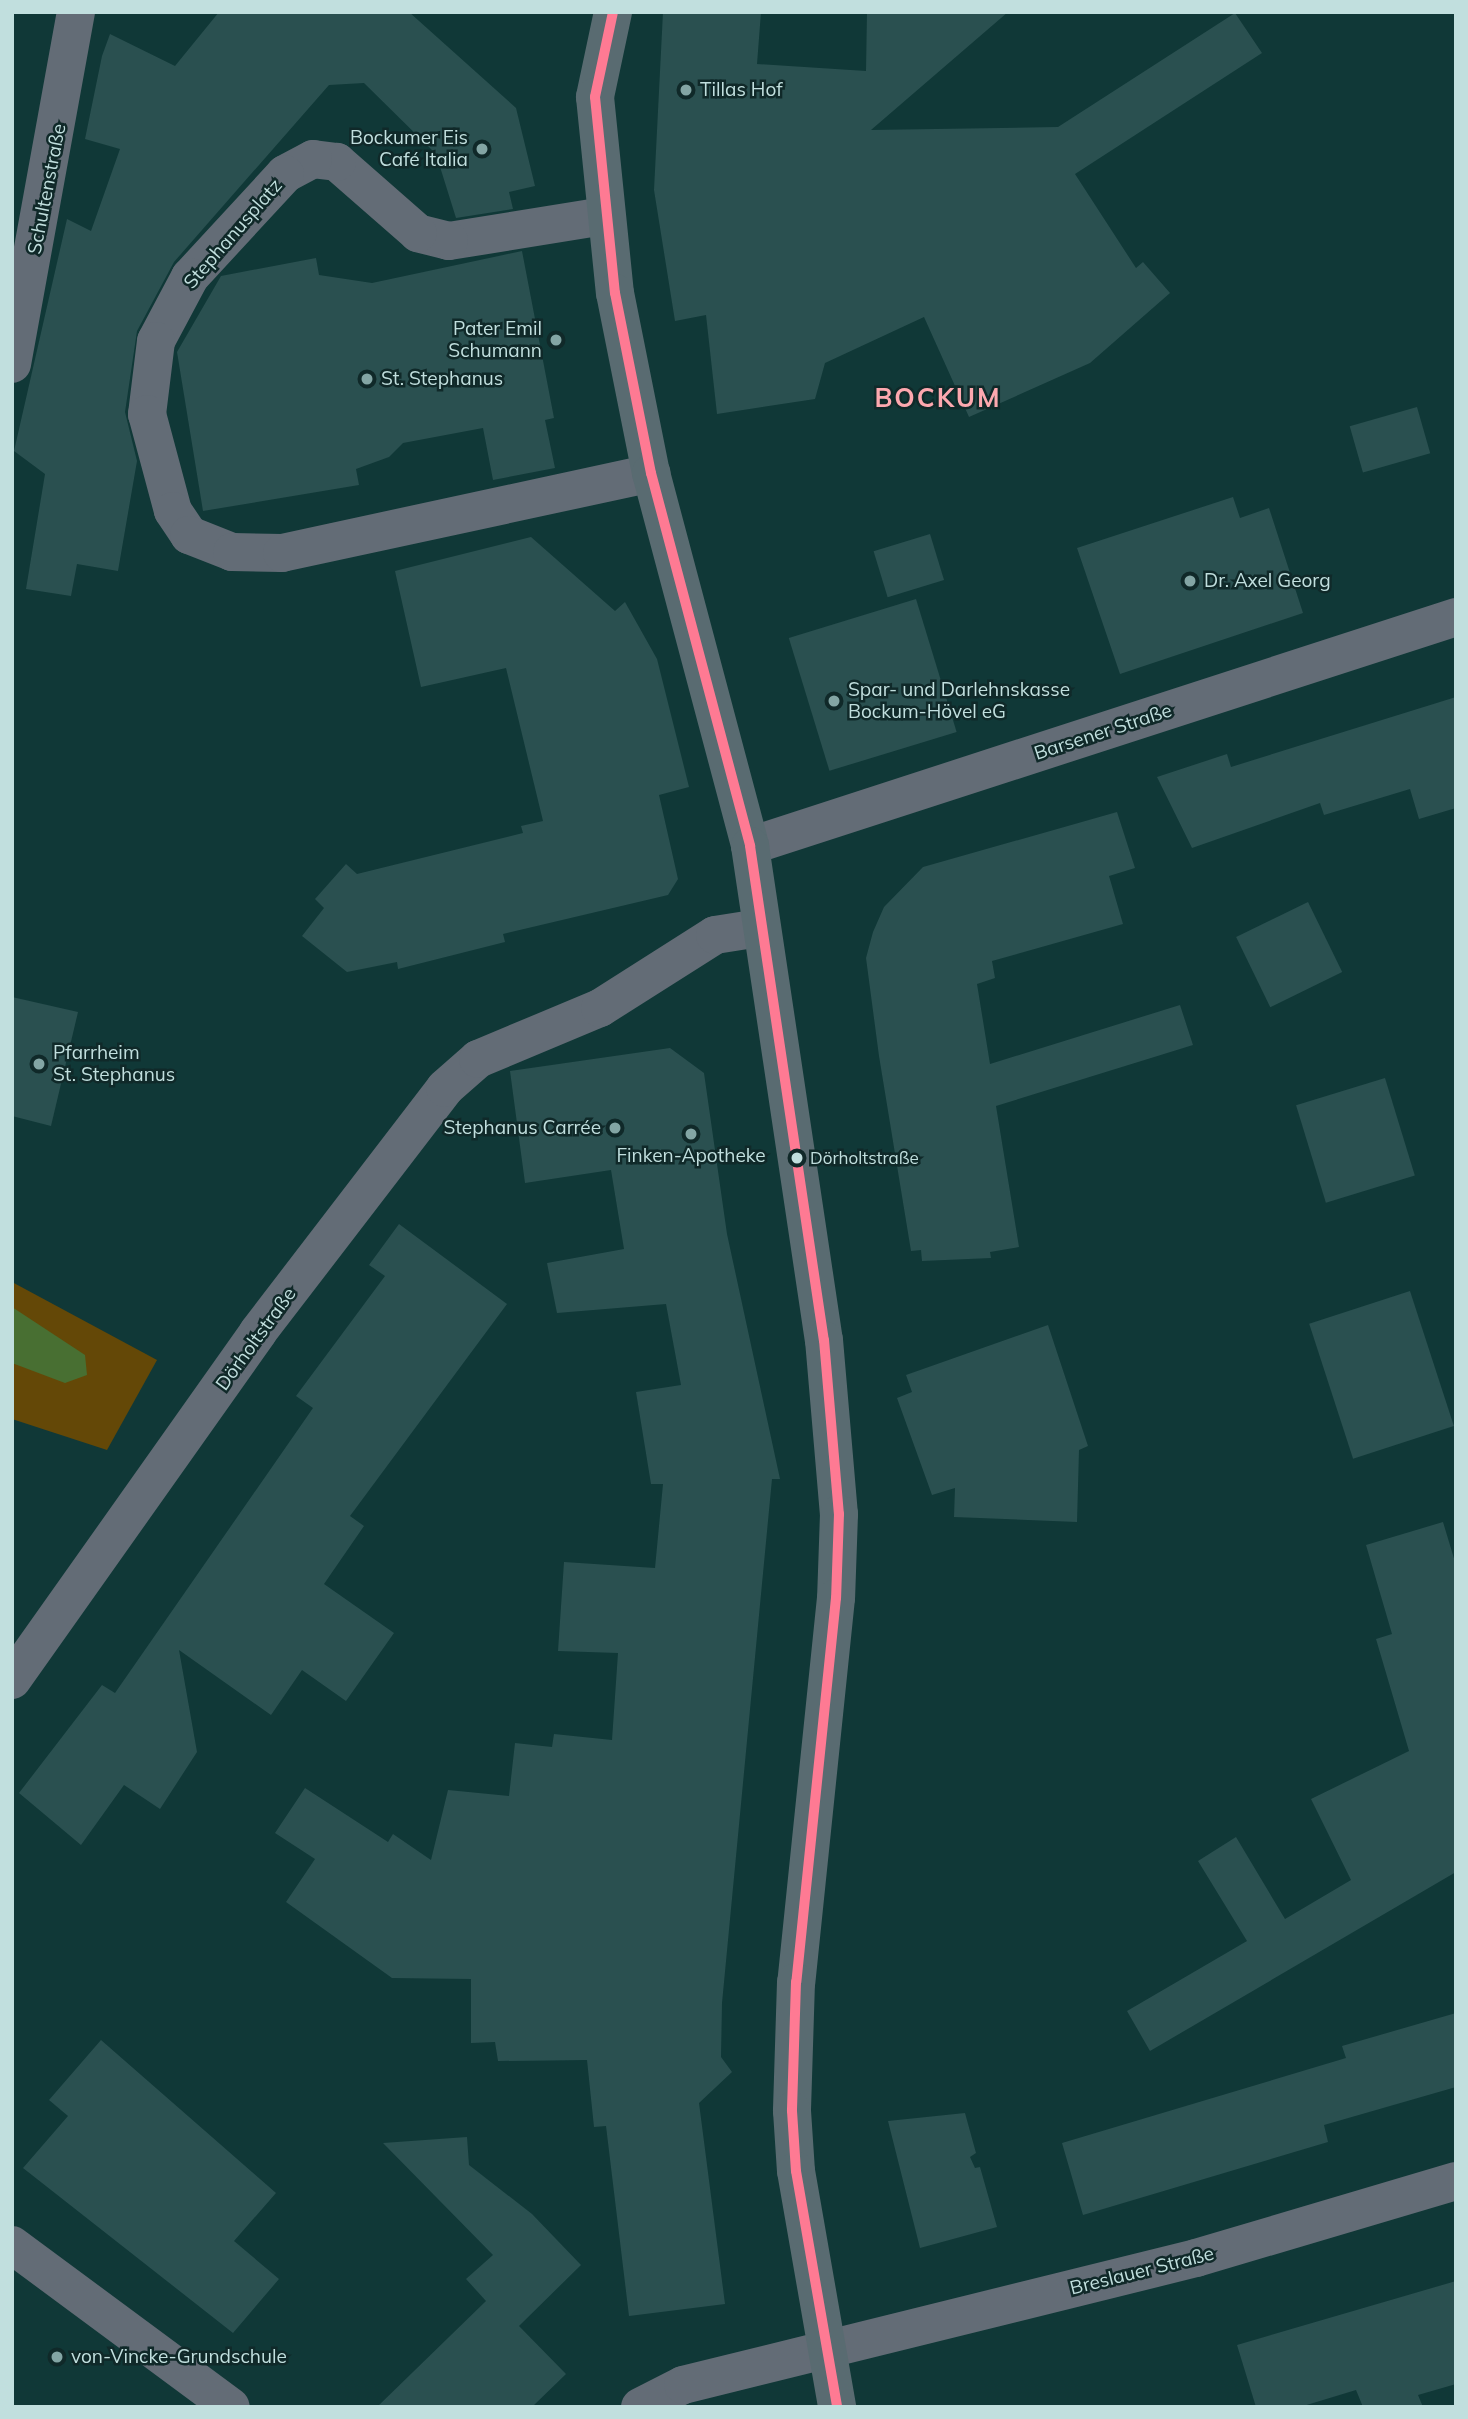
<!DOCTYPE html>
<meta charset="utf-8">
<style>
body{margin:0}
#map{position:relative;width:1468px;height:2419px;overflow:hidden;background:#103837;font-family:Mulish,sans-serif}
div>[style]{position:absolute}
.green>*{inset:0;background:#644807}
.water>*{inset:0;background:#486f32}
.building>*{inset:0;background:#2a5050;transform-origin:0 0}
.minor>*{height:38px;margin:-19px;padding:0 19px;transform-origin:19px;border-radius:19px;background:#636c76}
.major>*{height:38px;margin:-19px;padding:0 19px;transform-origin:19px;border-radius:19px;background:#596b71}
.bus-1>*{height:10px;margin:-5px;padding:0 5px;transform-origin:5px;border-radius:5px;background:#fe7a93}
.dots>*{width:19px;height:19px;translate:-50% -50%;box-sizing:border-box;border:4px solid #102929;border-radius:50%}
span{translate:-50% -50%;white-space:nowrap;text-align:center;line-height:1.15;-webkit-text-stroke:5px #102929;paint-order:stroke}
.bus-label{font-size:17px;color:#c1dfde}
.left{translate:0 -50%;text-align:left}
.poi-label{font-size:19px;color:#c1dfde}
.right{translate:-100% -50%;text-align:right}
.street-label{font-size:19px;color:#c1dfde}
.district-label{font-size:26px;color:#fda8af;font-weight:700;letter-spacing:2px}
.frame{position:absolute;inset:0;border:14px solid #c1dfde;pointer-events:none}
</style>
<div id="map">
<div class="green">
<div style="clip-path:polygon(12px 1282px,157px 1360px,107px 1450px,12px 1419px)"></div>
</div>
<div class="water">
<div style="clip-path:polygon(12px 1307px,85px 1355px,87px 1375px,65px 1383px,12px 1363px)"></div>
</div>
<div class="building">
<div style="clip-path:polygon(219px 12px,409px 12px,516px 108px,535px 186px,509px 192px,513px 209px,456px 218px,436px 154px,364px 83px,329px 85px,174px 262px,137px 331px,125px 412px,137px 461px,118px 571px,77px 564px,71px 596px,26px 589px,45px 474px,14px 451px,67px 219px,91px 231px,120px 149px,85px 139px,102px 56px,110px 34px,175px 66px)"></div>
<div style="clip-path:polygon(663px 12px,761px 12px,757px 64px,866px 71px,867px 12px,1008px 12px,871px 130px,1058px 127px,1235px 13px,1262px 53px,1075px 174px,1136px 268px,1143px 262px,1170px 293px,1090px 363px,969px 417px,924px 317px,825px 363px,815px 399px,717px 414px,706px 315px,675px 321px,654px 190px)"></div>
<div style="clip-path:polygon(522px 251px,554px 418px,545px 420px,555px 468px,493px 480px,483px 428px,403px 443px,389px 457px,356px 469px,359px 485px,203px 511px,177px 352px,221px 276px,316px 258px,319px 275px,372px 283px)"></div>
<div style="left:1417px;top:407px;width:48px;height:70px;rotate:74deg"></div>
<div style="clip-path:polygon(1233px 497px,1240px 518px,1269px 508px,1303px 613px,1120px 674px,1077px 548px)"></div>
<div style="left:930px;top:534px;width:48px;height:59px;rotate:73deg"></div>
<div style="clip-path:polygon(531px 537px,615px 611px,625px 602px,657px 659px,689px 787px,659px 795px,678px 879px,668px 895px,503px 934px,505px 942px,398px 969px,397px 962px,347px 972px,302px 936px,324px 908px,315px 899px,346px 864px,357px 874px,523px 833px,521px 826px,543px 821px,506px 668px,421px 687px,395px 571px)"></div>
<div style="left:916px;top:599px;width:139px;height:133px;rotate:73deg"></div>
<div style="clip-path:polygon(1456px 697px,1456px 808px,1419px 819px,1410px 789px,1324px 815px,1320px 803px,1192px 848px,1157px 777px,1227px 754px,1231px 767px)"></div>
<div style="clip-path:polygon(1117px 812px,1135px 868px,1109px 876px,1123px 924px,992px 961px,995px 978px,977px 984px,990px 1064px,1180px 1005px,1193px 1045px,996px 1106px,1019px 1247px,990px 1252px,991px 1258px,922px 1261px,921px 1250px,911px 1251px,879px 1056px,866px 958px,873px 932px,884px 907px,923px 867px)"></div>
<div style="left:1308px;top:902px;width:78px;height:80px;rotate:64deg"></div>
<div style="clip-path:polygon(12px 997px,78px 1012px,51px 1126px,12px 1116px)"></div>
<div style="clip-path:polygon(670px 1048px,704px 1073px,727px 1234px,780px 1479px,772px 1479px,722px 2003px,721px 2057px,732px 2072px,699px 2103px,725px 2304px,629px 2316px,606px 2126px,594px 2127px,587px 2060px,498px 2061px,495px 2042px,471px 2043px,471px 1979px,392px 1978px,286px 1902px,315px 1859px,275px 1833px,305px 1788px,388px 1842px,393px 1834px,431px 1860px,448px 1790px,509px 1796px,515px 1743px,552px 1747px,554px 1734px,612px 1740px,618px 1653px,558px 1651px,564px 1562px,655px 1568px,663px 1484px,651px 1484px,636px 1392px,681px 1385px,666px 1304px,557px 1313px,547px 1263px,624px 1249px,611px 1170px,525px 1183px,510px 1071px)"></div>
<div style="left:1385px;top:1078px;width:102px;height:93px;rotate:73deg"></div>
<div style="clip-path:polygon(399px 1224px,507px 1304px,350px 1516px,364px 1526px,324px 1584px,394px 1633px,346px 1701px,302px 1670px,271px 1715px,179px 1650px,197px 1752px,160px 1809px,124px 1785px,81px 1845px,19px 1793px,102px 1685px,115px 1693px,313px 1408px,296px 1396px,385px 1276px,369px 1265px)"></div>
<div style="left:1410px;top:1291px;width:142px;height:106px;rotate:72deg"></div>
<div style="clip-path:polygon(1048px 1325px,1088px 1446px,1079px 1450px,1077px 1522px,954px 1517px,955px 1488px,932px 1495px,897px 1398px,912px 1392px,906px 1375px)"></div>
<div style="clip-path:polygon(1443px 1522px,1456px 1565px,1456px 1872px,1150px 2051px,1127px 2011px,1247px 1941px,1198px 1861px,1236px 1837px,1285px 1919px,1351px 1880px,1311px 1799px,1409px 1751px,1376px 1639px,1392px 1634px,1366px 1545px)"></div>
<div style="clip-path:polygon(1456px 2013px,1456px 2087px,1324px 2125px,1328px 2142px,1083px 2215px,1062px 2143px,1346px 2058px,1342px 2046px)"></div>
<div style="clip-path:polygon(101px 2040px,276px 2193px,234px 2241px,279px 2279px,233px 2333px,23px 2168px,68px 2116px,49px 2100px)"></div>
<div style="clip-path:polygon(965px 2113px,976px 2153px,970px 2157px,975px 2168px,980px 2167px,997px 2227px,920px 2248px,888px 2121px)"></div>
<div style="clip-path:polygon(467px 2137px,469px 2165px,532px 2214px,581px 2265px,519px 2326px,566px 2374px,532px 2407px,377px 2407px,486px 2301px,466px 2279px,493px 2255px,383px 2143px)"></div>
<div style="clip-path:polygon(1456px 2281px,1456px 2384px,1418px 2395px,1423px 2407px,1363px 2407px,1356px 2390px,1300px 2407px,1256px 2407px,1237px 2345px)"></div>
</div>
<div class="minor">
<div style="left:604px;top:216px;width:157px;rotate:170.8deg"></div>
<div style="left:449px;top:241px;width:32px;rotate:-166deg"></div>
<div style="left:418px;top:233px;width:108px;rotate:-138.8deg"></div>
<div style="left:337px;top:162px;width:24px;rotate:-173deg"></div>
<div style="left:313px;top:159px;width:32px;rotate:152deg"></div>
<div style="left:285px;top:174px;width:140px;rotate:132.7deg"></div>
<div style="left:190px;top:277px;width:72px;rotate:118deg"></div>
<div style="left:156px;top:341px;width:74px;rotate:97deg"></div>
<div style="left:147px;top:414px;width:100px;rotate:75deg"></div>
<div style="left:173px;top:511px;width:29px;rotate:56deg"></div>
<div style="left:189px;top:535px;width:46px;rotate:21.6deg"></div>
<div style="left:232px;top:552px;width:50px;rotate:1.1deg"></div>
<div style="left:282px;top:553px;width:378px;rotate:-12.2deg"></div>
<div style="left:12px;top:364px;width:358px;rotate:-79.7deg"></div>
<div style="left:750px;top:846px;width:742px;rotate:-17.97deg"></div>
<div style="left:12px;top:1680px;width:426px;rotate:-54.7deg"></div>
<div style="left:258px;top:1332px;width:307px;rotate:-52.5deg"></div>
<div style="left:445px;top:1088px;width:44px;rotate:-41.3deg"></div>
<div style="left:478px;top:1059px;width:132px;rotate:-22.7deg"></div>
<div style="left:600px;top:1008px;width:136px;rotate:-32.4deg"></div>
<div style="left:715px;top:935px;width:45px;rotate:-9deg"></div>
<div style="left:12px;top:2245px;width:272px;rotate:36.5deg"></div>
<div style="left:640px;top:2407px;width:48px;rotate:-27.1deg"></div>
<div style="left:683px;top:2385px;width:528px;rotate:-13.9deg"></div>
<div style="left:1196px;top:2258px;width:271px;rotate:-16.5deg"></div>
</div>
<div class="major">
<div style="left:613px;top:12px;width:87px;rotate:102deg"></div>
<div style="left:595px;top:97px;width:197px;rotate:84.2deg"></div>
<div style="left:615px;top:293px;width:184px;rotate:78.7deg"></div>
<div style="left:651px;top:473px;width:386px;rotate:75.1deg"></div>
<div style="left:750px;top:846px;width:500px;rotate:81.5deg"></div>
<div style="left:824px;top:1340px;width:175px;rotate:85.1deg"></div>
<div style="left:839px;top:1514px;width:84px;rotate:92deg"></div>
<div style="left:836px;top:1598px;width:386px;rotate:95.9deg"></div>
<div style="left:796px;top:1982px;width:129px;rotate:91.8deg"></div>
<div style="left:792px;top:2111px;width:60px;rotate:86.2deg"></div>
<div style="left:796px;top:2171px;width:240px;rotate:80.1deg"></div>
</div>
<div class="bus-1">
<div style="left:613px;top:12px;width:87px;rotate:102deg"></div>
<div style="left:595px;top:97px;width:197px;rotate:84.2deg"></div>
<div style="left:615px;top:293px;width:184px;rotate:78.7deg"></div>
<div style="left:651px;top:473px;width:386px;rotate:75.1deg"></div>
<div style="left:750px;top:846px;width:500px;rotate:81.5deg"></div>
<div style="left:824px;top:1340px;width:175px;rotate:85.1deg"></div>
<div style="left:839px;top:1514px;width:84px;rotate:92deg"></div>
<div style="left:836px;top:1598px;width:386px;rotate:95.9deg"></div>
<div style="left:796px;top:1982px;width:129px;rotate:91.8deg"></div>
<div style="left:792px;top:2111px;width:60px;rotate:86.2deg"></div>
<div style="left:796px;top:2171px;width:240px;rotate:80.1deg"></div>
</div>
<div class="dots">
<div style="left:686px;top:90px;background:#83a5a4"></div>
<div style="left:482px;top:149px;background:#83a5a4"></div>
<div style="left:556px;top:340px;background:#83a5a4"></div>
<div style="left:367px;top:379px;background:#83a5a4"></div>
<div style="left:1190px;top:581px;background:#83a5a4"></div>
<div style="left:834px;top:701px;background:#83a5a4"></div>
<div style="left:39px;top:1064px;background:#83a5a4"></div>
<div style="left:615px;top:1128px;background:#83a5a4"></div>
<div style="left:691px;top:1134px;background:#83a5a4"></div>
<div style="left:797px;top:1158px;background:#c1dfde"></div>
<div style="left:57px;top:2357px;background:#83a5a4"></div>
</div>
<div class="bus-label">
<span class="left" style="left:810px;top:1158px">Dörholtstraße</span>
</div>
<div class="poi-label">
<span class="left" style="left:700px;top:90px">Tillas Hof</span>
<span class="right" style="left:468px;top:149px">Bockumer Eis<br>Café Italia</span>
<span class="right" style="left:542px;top:340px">Pater Emil<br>Schumann</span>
<span class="left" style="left:381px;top:379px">St. Stephanus</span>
<span class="left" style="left:1204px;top:581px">Dr. Axel Georg</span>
<span class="left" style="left:848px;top:701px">Spar- und Darlehnskasse<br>Bockum-Hövel eG</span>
<span class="left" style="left:53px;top:1064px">Pfarrheim<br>St. Stephanus</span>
<span class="right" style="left:601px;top:1128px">Stephanus Carrée</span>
<span style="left:691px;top:1156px">Finken-Apotheke</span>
<span class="left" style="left:71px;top:2357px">von-Vincke-Grundschule</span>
</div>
<div class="street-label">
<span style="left:47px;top:189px;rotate:-79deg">Schultenstraße</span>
<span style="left:233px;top:234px;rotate:-49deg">Stephanusplatz</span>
<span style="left:1103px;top:732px;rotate:-18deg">Barsener Straße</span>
<span style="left:256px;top:1339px;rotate:-54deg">Dörholtstraße</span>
<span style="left:1142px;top:2271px;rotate:-14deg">Breslauer Straße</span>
</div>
<div class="district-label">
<span style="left:938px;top:398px">BOCKUM</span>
</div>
<div class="frame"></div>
</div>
